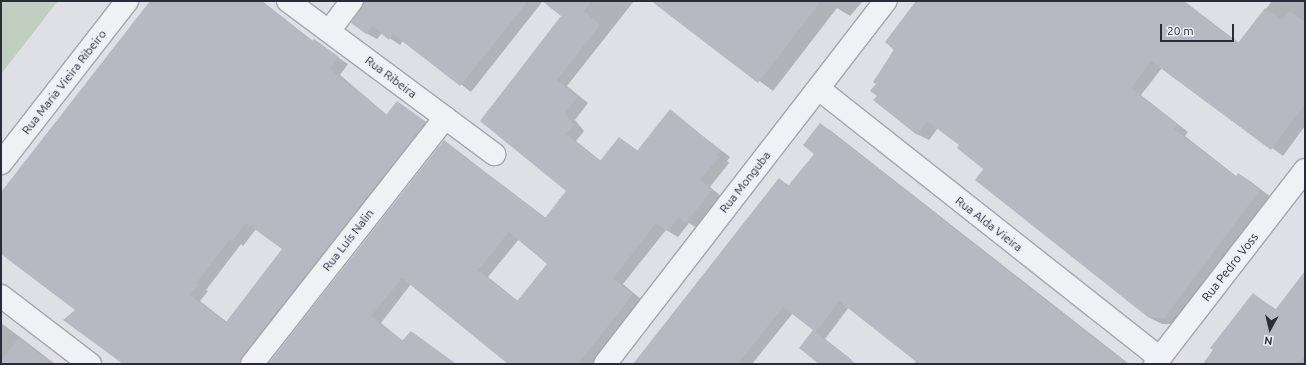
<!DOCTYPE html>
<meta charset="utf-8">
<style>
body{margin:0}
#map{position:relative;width:1306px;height:365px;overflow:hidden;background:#dee0e6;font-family:Ubuntu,sans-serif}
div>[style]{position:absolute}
.green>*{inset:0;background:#c1cfc0}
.shadow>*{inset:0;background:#0003}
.building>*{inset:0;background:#b6b9c2}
.roads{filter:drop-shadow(1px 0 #a4a7af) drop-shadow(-1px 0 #a4a7af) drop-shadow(0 1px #a4a7af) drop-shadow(0 -1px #a4a7af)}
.minor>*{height:22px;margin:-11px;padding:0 11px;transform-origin:11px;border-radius:11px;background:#f0f1f5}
.tertiary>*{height:22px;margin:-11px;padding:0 11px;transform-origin:11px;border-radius:11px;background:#f0f1f5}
span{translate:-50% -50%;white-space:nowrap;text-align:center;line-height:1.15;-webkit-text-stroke:4px #edeff4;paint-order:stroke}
.street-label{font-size:12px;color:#292d3b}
.frame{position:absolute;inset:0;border:2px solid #292d3b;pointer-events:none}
.north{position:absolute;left:1250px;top:309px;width:40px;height:40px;-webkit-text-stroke:3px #edeff4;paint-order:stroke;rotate:188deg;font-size:11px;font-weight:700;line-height:16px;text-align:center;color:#292d3b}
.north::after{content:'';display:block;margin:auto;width:14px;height:18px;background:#292d3b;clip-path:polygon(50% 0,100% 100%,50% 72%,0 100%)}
.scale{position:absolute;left:1160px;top:24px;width:74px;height:18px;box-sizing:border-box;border:2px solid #292d3b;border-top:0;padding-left:5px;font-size:12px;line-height:14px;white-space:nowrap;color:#292d3b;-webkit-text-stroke:3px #edeff4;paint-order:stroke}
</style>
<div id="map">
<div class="green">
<div style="clip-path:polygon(1px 1px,58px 1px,1px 74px)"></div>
</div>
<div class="shadow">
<div style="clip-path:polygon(evenodd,151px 1px,262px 1px,313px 41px,348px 64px,340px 75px,387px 115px,397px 102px,436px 129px,252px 364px,125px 364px,77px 310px,1px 252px,1px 194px,151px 1px,256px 229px,284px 248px,227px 322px,200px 301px,208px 291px,206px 290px,241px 244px,243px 246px,256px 229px)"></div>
<div style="clip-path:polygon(365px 1px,543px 1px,471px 92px,403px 41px,400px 45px,382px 33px,377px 39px,366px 33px)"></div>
<div style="clip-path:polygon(evenodd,543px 1px,634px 1px,567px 86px,588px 103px,575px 120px,584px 131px,576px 141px,601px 161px,620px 138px,638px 151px,670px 111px,730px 157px,727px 161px,729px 163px,710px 187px,722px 197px,697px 228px,689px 223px,678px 237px,666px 230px,623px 284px,643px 301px,593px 364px,509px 364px,411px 284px,381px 323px,403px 341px,421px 339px,456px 364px,269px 364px,444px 141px,546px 218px,568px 191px,482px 121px,562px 16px,543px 1px,519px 239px,549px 264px,518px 301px,488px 277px,519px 239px)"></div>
<div style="clip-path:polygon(702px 1px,863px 1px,850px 16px,837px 8px,773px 91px,685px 25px)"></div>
<div style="clip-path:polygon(917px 1px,1184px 1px,1239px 43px,1272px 1px,1305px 1px,1305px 126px,1283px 156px,1162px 68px,1141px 95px,1188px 132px,1185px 136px,1236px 176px,1239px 174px,1250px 181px,1271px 197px,1176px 324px,1162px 324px,1150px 318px,960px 145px,938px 128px,929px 140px,917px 134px,878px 96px,877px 84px)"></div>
<div style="clip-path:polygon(821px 125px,830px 130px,1129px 364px,914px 364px,916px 361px,849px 307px,825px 339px,852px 360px,849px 364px,821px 364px,814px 330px,793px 313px,752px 364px,635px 364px,779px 179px,790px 186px,815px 154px)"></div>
<div style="clip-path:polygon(1305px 273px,1305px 364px,1203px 364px,1253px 294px,1277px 310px)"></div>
<div style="clip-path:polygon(1px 323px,20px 337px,55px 364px,1px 364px)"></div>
</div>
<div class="building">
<div style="clip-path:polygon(evenodd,150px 1px,262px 1px,312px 41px,314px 39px,339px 57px,330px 69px,386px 115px,397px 101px,426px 122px,242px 356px,240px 364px,123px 364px,63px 320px,75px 310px,1px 254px,1px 192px,150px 1px,246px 223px,282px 249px,226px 322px,190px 295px,198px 285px,196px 283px,230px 239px,232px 241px,246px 223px)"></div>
<div style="clip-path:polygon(364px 1px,528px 1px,460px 86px,393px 34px,389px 40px,372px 26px,366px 34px,351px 23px)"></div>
<div style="clip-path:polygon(evenodd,542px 1px,592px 1px,584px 11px,600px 25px,557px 80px,578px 97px,565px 113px,574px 125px,566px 134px,600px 161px,619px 137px,637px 151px,670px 109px,720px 150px,717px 155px,719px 157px,700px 180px,712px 190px,686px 223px,679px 217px,667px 231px,656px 223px,613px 278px,633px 294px,578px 364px,508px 364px,402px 278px,371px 316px,402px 341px,411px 331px,456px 364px,268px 364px,444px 140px,545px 218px,566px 191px,480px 121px,561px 16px,542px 1px,509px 232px,547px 264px,517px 301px,478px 270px,509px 232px)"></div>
<div style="clip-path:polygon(651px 1px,821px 1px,758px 83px)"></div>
<div style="clip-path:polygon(916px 1px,1183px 1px,1238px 43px,1265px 8px,1282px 20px,1290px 11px,1305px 22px,1305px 104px,1271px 150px,1151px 61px,1131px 88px,1177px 124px,1174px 129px,1236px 177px,1238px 173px,1260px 190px,1164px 318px,1149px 318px,975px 180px,983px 169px,957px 148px,959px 145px,927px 121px,917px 135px,873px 100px,877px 96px,870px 91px,876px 84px,873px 82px,894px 50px,885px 42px)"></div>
<div style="clip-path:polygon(820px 123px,1003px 267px,1127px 364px,919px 364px,839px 301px,816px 332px,856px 364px,819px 364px,799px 348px,813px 330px,783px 307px,738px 364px,633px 364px,779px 178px,788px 186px,814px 154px,803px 145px)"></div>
<div style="clip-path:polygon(1305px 271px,1305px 356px,1299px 364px,1203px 364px,1213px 350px,1210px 348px,1253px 293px,1275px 310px)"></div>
<div style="clip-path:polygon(19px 338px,52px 364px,1px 364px,1px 360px)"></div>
</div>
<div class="roads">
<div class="minor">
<div style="left:288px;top:1px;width:257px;rotate:36.6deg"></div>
<div style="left:329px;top:31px;width:38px;rotate:-53deg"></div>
<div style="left:819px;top:89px;width:434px;rotate:38.3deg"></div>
<div style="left:1px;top:296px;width:112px;rotate:37.4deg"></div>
<div style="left:252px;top:364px;width:313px;rotate:-51.9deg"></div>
<div style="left:605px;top:364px;width:459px;rotate:-52.3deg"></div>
<div style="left:1155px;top:364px;width:245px;rotate:-52.3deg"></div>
</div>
<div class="tertiary">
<div style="left:1px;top:163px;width:205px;rotate:-52.1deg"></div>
</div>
</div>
<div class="street-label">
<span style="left:391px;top:77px;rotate:37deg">Rua Ribeira</span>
<span style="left:64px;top:82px;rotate:-52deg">Rua Maria Vieira Ribeiro</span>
<span style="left:745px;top:182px;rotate:-52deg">Rua Monguba</span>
<span style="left:989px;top:224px;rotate:38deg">Rua Alda Vieira</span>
<span style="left:348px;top:240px;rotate:-52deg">Rua Luís Nalin</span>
<span style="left:1230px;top:267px;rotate:-52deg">Rua Pedro Voss</span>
</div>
<div class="frame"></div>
<div class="north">N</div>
<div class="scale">20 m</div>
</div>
